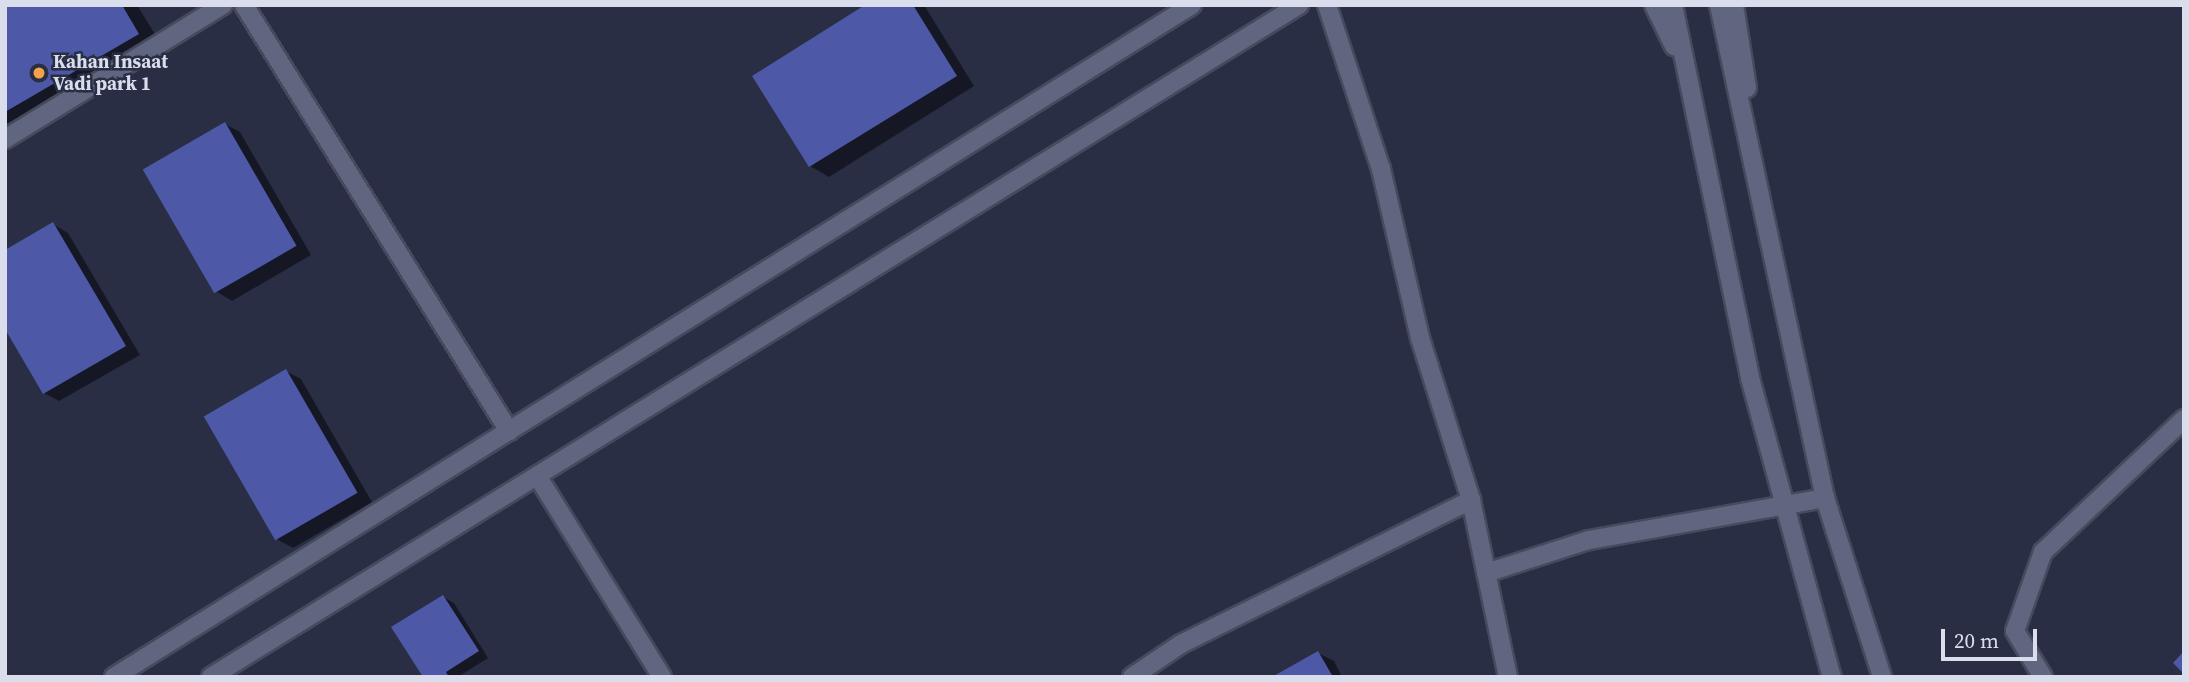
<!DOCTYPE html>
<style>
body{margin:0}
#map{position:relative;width:2189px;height:682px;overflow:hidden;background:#292e44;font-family:"Source Serif 4",serif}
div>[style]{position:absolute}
.shadow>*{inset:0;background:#0007}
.building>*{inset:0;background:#4d59a7;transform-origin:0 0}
.roads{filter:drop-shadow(2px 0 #464a5c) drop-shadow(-2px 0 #464a5c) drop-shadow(0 2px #464a5c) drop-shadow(0 -2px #464a5c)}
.minor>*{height:18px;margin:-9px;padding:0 9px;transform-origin:9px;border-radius:9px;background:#60667f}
.dots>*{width:19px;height:19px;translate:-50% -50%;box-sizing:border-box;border:4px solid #292e44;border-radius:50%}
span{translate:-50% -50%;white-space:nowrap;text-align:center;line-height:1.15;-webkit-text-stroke:5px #292e44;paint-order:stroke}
.poi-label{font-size:19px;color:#d9ddec;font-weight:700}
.left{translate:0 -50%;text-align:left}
.frame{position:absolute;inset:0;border:7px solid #d9ddec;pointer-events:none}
.scale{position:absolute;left:1941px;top:629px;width:96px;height:32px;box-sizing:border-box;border:4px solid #d9ddec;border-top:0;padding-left:9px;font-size:21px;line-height:24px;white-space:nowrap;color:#d9ddec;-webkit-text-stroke:5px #292e44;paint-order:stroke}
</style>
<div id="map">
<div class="shadow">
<div style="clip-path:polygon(5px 5px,137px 5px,164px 49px,5px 142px)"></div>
<div style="clip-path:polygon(868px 5px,924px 5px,974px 86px,829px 177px,810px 166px)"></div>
<div style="clip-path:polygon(225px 124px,240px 132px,311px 255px,232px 301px,217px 292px)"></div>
<div style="clip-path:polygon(53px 224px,68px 233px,140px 355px,59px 401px,44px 393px)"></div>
<div style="clip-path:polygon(286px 371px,301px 379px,372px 502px,293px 548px,278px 540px)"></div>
<div style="clip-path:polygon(443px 597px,454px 603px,488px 658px,458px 677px,425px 677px)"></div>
<div style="clip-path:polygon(1318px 653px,1334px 661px,1342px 677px,1275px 677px)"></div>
</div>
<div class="building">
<div style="clip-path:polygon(5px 5px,122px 5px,139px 34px,5px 112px)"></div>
<div style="clip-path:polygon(865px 5px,913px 5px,957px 76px,809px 167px,752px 76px)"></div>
<div style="left:225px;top:122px;width:143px;height:95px;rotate:60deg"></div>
<div style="clip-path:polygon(53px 222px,126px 346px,43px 394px,5px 329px,5px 250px)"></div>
<div style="left:286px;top:369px;width:143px;height:95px;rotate:60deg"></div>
<div style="clip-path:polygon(443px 595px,479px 651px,446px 672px,449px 677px,423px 677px,391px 627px)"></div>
<div style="clip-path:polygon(1318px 651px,1333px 677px,1272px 677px)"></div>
<div style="clip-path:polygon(2184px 651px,2184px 674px,2173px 663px)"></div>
</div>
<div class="roads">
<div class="minor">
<div style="left:244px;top:5px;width:502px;rotate:58.12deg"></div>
<div style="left:1327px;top:5px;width:173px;rotate:71.8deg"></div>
<div style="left:1381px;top:169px;width:173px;rotate:77deg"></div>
<div style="left:1420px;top:338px;width:170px;rotate:72.5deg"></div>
<div style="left:1471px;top:500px;width:181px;rotate:78.2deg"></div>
<div style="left:1654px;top:5px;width:46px;rotate:64deg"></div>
<div style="left:1673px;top:5px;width:381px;rotate:78.3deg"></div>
<div style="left:1750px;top:378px;width:310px;rotate:74.7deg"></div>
<div style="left:1719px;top:5px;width:504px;rotate:77.87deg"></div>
<div style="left:1825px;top:498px;width:188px;rotate:72.3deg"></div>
<div style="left:1734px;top:5px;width:84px;rotate:81.1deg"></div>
<div style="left:5px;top:139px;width:256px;rotate:-31.6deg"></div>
<div style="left:538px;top:477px;width:235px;rotate:58.2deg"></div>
<div style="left:1486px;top:573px;width:108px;rotate:-17.8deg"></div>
<div style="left:1589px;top:540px;width:240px;rotate:-10.1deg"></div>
<div style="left:114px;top:677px;width:1270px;rotate:-31.94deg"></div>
<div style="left:211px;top:677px;width:1279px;rotate:-31.7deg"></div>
<div style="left:1132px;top:677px;width:59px;rotate:-34deg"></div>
<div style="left:1181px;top:644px;width:324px;rotate:-26.4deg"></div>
<div style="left:2043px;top:677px;width:54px;rotate:-121.3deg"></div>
<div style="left:2015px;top:631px;width:84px;rotate:-70.5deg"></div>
<div style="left:2043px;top:552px;width:194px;rotate:-43.3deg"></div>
</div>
</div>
<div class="dots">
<div style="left:39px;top:73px;background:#f6a248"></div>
</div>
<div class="poi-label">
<span class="left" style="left:53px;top:73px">Kahan Insaat<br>Vadi park 1</span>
</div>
<div class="frame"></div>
<div class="scale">20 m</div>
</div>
